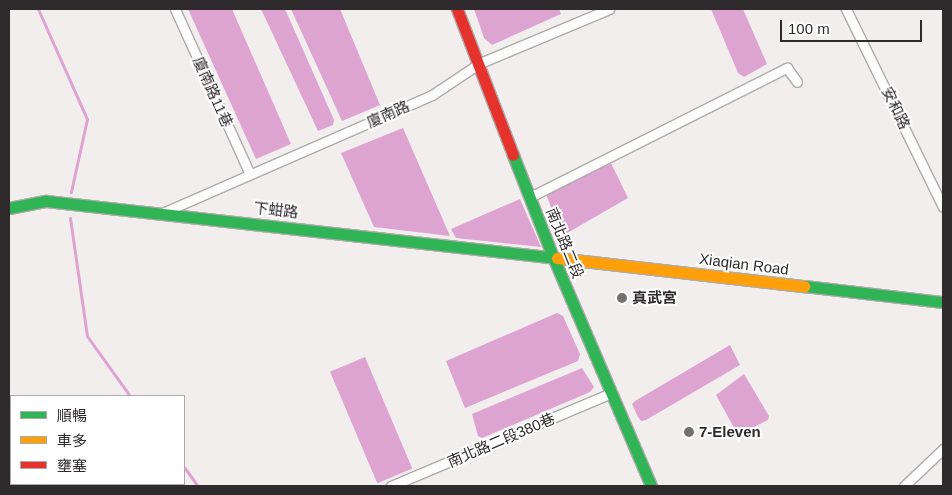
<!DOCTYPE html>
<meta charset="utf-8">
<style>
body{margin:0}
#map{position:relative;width:952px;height:495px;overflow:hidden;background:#f3eeee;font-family:Arial,"Noto Sans TC",sans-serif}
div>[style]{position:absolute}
.water>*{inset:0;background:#dda4d2;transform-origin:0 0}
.stream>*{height:3px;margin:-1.5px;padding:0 1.5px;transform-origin:1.5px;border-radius:1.5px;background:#dda4d2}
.roads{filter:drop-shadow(1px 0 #aeabab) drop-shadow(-1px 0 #aeabab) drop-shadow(0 1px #aeabab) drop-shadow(0 -1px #aeabab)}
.street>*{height:9px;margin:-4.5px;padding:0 4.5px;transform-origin:4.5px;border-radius:4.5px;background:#fdfcfc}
.fast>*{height:11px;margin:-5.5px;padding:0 5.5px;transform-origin:5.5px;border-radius:5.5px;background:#30b455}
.slow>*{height:11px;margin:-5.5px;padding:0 5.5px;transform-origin:5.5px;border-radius:5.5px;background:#ff9f0a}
.jam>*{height:11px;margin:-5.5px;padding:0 5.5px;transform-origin:5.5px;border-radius:5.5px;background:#e5322d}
.dots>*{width:14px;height:14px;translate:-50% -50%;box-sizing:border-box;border:2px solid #fff;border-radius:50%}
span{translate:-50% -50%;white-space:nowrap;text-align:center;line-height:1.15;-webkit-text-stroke:4px #fff;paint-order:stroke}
.street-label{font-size:15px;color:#2f2b2c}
.poi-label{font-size:15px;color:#2f2b2c;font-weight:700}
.left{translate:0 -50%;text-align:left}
.frame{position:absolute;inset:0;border:10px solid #2f2b2c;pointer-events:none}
.legend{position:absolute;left:10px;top:395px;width:175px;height:90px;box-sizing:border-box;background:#fff;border:1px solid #acaaab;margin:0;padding:6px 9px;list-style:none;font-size:15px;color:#2f2b2c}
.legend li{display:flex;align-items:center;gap:10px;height:25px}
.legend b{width:25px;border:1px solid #acaaab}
.scale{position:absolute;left:780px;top:20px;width:142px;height:22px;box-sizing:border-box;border:2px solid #2f2b2c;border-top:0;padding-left:6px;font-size:15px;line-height:18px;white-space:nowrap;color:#2f2b2c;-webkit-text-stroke:4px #fff;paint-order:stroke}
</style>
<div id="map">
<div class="water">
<div style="clip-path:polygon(188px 9px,232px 9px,291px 144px,256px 159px)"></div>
<div style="clip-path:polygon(261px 9px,285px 9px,334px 120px,333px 125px,318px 131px)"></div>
<div style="clip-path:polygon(291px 9px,340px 9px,380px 105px,342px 121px)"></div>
<div style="clip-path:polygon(474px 9px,559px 9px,561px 14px,492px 45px,484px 38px)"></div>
<div style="clip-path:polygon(711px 9px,743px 9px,767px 64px,744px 77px,738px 73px)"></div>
<div style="clip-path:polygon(403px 128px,450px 236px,374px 227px,341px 153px)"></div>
<div style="clip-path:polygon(610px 161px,628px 198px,562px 236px,546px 194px)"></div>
<div style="clip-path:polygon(520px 199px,541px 247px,456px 238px,451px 229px)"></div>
<div style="clip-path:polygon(557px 313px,563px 316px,580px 354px,578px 361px,465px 408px,446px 361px)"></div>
<div style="clip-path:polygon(730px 345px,740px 365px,646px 420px,641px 421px,638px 417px,632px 404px,635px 401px)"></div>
<div style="left:365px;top:357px;width:121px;height:38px;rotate:67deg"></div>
<div style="clip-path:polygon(582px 368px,594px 387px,590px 392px,482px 438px,478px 436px,472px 414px)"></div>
<div style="clip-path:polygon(744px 374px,769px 416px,768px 420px,738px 435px,716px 395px)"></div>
</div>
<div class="stream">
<div style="left:38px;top:9px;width:120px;rotate:66deg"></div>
<div style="left:87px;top:119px;width:75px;rotate:102.4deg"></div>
<div style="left:70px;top:218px;width:119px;rotate:81.8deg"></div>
<div style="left:87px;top:336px;width:74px;rotate:54.4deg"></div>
<div style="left:184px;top:467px;width:24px;rotate:54deg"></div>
</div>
<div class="roads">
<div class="street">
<div style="left:175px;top:9px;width:181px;rotate:65.6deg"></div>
<div style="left:846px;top:9px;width:220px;rotate:63.9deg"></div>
<div style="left:530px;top:197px;width:288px;rotate:-26.7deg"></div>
<div style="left:787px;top:68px;width:17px;rotate:54deg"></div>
<div style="left:162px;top:213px;width:295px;rotate:-23.6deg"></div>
<div style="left:432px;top:95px;width:58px;rotate:-33.7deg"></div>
<div style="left:480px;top:63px;width:140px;rotate:-22.7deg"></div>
<div style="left:391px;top:486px;width:239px;rotate:-22.9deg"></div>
<div style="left:904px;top:486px;width:54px;rotate:-43.5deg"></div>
</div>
<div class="fast">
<div style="left:513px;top:155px;width:110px;rotate:68.6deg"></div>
<div style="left:553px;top:257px;width:249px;rotate:66.8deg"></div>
<div style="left:9px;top:208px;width:38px;rotate:-11deg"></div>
<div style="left:46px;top:201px;width:514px;rotate:6.36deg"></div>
<div style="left:804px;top:286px;width:140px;rotate:6.6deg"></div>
<div style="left:9px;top:485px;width:1px;rotate:45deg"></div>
</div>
<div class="slow">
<div style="left:557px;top:258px;width:249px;rotate:6.5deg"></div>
</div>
<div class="jam">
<div style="left:457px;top:9px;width:156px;rotate:69deg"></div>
</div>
</div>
<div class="dots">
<div style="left:622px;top:298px;background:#746f70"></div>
<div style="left:689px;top:432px;background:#746f70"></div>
</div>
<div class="street-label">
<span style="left:213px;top:92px;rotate:66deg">廈南路11巷</span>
<span style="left:896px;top:108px;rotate:64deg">安和路</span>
<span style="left:388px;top:114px;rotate:-24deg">廈南路</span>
<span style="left:276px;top:210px;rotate:6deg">下蚶路</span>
<span style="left:565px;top:243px;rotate:68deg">南北路二段</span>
<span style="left:744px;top:264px;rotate:7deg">Xiaqian Road</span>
<span style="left:501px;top:440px;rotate:-23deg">南北路二段380巷</span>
</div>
<div class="poi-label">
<span class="left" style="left:632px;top:298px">真武宮</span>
<span class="left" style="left:699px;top:432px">7-Eleven</span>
</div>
<div class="frame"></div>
<ul class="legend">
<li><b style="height:6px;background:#30b455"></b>順暢</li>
<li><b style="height:6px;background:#ff9f0a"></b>車多</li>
<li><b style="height:6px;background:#e5322d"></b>壅塞</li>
</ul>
<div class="scale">100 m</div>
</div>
